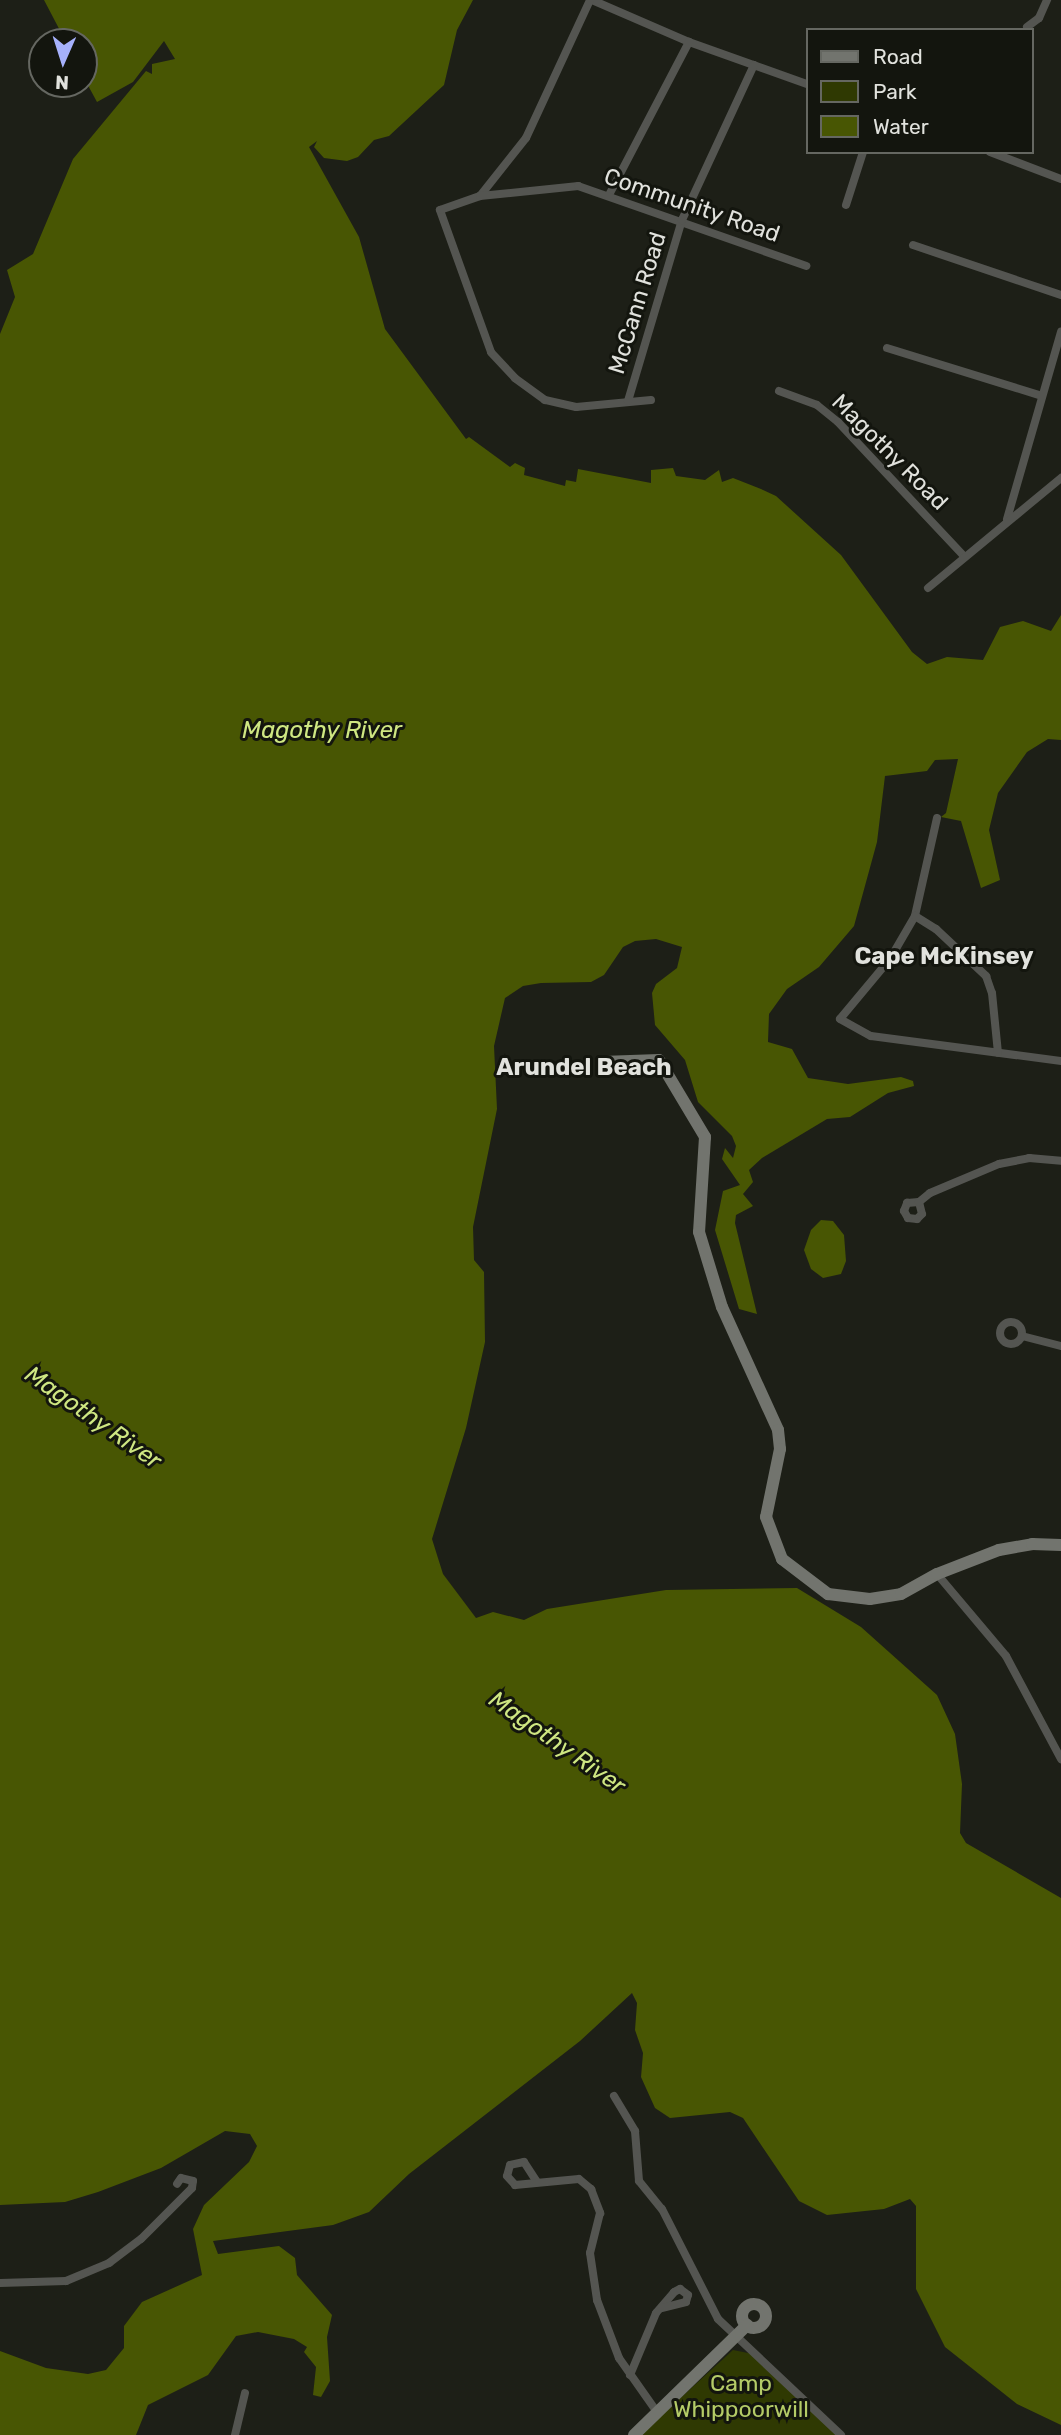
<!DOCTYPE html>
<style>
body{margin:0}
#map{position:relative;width:1061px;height:2435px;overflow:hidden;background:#1d1f17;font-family:Rubik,sans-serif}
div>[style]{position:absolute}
.green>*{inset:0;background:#2f3902}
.water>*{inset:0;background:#485603}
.street>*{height:8px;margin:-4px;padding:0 4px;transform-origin:4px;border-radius:4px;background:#545551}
.street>.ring{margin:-4px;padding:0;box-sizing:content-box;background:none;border:8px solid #545551;border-radius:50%}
.secondary>*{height:12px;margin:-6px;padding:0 6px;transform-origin:6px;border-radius:6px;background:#72746e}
.secondary>.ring{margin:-6px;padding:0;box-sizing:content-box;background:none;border:12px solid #72746e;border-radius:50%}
span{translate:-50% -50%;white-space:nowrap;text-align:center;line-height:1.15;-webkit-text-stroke:6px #13150e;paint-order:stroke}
.street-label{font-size:23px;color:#e1e2dd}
.park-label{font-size:23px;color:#b4cb67}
.water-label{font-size:24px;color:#cfe782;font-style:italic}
.neighbourhood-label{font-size:24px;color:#e1e2dd;font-weight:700}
.legend{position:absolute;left:806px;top:28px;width:228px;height:126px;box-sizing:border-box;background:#13150e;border:2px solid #656761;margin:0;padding:9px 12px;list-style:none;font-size:21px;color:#e1e2dd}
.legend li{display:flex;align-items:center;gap:14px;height:35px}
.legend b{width:35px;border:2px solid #656761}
.north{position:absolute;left:28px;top:28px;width:70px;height:70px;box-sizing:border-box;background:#13150e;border:2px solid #656761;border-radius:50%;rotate:183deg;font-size:19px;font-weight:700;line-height:28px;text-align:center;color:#e1e2dd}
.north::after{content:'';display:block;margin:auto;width:24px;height:32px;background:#a6b1fc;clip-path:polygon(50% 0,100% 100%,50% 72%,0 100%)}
</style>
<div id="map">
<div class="green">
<div style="clip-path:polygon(733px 2350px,753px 2354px,837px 2435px,640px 2435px)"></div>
</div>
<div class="water">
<div style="clip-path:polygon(44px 0,473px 0,457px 30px,444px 85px,389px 136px,374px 140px,358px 157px,347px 161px,324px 158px,314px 147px,317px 141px,309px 147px,359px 237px,385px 329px,466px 439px,469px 437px,510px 467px,515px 463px,525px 468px,524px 475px,565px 486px,566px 480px,576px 482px,578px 469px,651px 483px,651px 470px,673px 468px,676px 476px,705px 480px,719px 470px,722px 482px,733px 478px,761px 489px,776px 496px,841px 555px,912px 652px,927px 664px,947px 657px,983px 660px,1000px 627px,1023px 621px,1051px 631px,1061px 615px,1061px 740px,1048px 739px,1027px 752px,998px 793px,989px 830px,1000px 880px,981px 888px,961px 821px,941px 817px,946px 813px,958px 759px,935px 760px,927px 771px,885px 776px,877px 842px,854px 926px,819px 967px,787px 989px,769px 1014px,768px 1042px,792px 1049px,808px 1078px,848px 1084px,901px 1077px,913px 1081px,914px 1086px,888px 1093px,850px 1117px,827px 1119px,762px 1158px,749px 1170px,753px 1182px,743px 1194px,753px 1206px,736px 1215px,735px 1223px,757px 1314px,739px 1309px,715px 1230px,723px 1191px,740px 1185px,722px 1159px,725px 1148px,733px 1158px,736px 1146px,732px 1136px,698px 1102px,685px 1060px,655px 1025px,652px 993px,656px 984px,677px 968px,682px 947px,656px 939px,635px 941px,623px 947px,604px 975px,591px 982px,541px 983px,523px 986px,505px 998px,494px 1046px,497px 1109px,473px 1227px,474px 1260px,484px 1272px,485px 1342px,466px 1428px,432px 1539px,443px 1574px,476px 1618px,493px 1612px,524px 1620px,547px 1609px,666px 1590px,797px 1588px,861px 1627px,937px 1695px,955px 1734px,962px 1784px,960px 1833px,966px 1843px,1061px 1898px,1061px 2425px,1017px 2404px,945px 2347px,916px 2289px,916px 2206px,910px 2199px,884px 2209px,827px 2215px,799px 2201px,743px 2118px,730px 2112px,670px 2118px,655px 2108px,641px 2077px,643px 2053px,635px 2030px,637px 2003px,632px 1993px,580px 2041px,409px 2174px,369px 2212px,333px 2225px,213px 2241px,218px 2254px,279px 2246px,295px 2258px,297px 2275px,332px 2315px,327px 2337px,330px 2381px,321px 2397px,313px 2395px,316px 2367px,304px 2352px,307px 2347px,294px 2339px,258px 2332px,236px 2336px,208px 2375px,148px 2405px,136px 2435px,0 2435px,0 2351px,46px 2368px,88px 2374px,106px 2370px,124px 2348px,124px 2326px,142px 2302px,202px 2275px,193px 2229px,204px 2205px,249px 2162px,257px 2146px,250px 2134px,225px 2131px,161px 2168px,98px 2192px,65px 2202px,0 2205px,0 334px,15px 297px,7px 270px,33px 254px,73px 159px,146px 71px,152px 74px,152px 64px,175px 59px,164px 41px,133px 82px,97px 102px,84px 78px,84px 42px,66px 42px)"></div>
<div style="clip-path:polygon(821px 1220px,833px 1221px,844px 1235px,846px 1261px,841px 1274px,823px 1278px,811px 1269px,804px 1250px,811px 1230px)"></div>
</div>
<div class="street">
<div style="left:592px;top:0;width:106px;rotate:23.4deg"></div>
<div style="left:689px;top:42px;width:125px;rotate:19.6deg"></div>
<div style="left:1027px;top:27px;width:15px;rotate:-37deg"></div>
<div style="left:1039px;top:18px;width:20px;rotate:-66deg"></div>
<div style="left:990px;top:152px;width:76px;rotate:20.8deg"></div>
<div style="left:609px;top:195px;width:173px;rotate:-62.4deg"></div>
<div style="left:480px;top:196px;width:74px;rotate:-51.6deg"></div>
<div style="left:526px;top:138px;width:152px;rotate:-65.1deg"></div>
<div style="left:846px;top:205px;width:56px;rotate:-72.2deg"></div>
<div style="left:913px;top:245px;width:156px;rotate:18.7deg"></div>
<div style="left:887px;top:348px;width:162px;rotate:17.2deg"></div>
<div style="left:779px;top:391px;width:40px;rotate:20.2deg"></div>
<div style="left:817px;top:405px;width:27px;rotate:39deg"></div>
<div style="left:838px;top:422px;width:184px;rotate:46.8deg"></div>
<div style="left:651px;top:400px;width:75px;rotate:174.7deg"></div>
<div style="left:576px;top:407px;width:32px;rotate:-167deg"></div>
<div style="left:545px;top:400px;width:37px;rotate:-144deg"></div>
<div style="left:515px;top:378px;width:35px;rotate:-133deg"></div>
<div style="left:491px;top:352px;width:151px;rotate:-109.8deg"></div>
<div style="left:440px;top:210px;width:42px;rotate:-19.3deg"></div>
<div style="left:480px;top:196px;width:99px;rotate:-5.8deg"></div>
<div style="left:578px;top:186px;width:242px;rotate:19.3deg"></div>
<div style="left:628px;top:401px;width:189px;rotate:-73.4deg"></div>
<div style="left:682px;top:220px;width:171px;rotate:-65.1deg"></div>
<div style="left:1007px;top:519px;width:195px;rotate:-73.9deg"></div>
<div style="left:928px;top:588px;width:173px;rotate:-39.6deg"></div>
<div style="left:937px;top:818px;width:100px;rotate:102.7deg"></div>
<div style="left:915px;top:916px;width:50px;rotate:120.2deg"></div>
<div style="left:890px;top:959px;width:78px;rotate:129.8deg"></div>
<div style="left:840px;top:1019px;width:35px;rotate:29deg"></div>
<div style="left:871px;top:1036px;width:192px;rotate:7.5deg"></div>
<div style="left:915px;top:916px;width:25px;rotate:32deg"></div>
<div style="left:936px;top:929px;width:69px;rotate:43.2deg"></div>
<div style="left:986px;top:976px;width:18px;rotate:71deg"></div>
<div style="left:992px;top:993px;width:60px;rotate:84.3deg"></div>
<div style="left:919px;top:1202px;width:12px;rotate:76deg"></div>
<div style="left:922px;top:1214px;width:7px;rotate:135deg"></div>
<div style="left:917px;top:1219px;width:9px;rotate:-174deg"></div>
<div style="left:908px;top:1218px;width:8px;rotate:-120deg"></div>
<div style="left:904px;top:1211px;width:9px;rotate:-69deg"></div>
<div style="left:907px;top:1203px;width:12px;rotate:-5deg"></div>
<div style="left:919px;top:1202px;width:14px;rotate:-39deg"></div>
<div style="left:930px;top:1193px;width:75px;rotate:-22.8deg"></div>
<div style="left:999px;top:1164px;width:31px;rotate:-11deg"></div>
<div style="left:1029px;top:1158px;width:32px;rotate:5deg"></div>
<div class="ring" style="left:1000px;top:1322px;width:14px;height:14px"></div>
<div style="left:1022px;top:1336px;width:40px;rotate:14.4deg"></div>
<div style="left:937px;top:1574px;width:107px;rotate:49.9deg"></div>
<div style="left:1006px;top:1656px;width:117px;rotate:61.9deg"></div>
<div style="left:614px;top:2096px;width:41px;rotate:59deg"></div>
<div style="left:635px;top:2131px;width:50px;rotate:85.4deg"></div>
<div style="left:639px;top:2181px;width:36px;rotate:51deg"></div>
<div style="left:662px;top:2209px;width:123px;rotate:63deg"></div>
<div style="left:718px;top:2319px;width:169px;rotate:43.3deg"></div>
<div style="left:537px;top:2182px;width:24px;rotate:-123deg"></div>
<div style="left:524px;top:2162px;width:14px;rotate:168deg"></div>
<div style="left:510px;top:2165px;width:11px;rotate:105deg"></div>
<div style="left:507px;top:2176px;width:12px;rotate:48deg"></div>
<div style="left:515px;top:2185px;width:64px;rotate:-5.4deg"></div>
<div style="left:579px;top:2179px;width:16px;rotate:40deg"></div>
<div style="left:591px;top:2189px;width:26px;rotate:69deg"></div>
<div style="left:600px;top:2213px;width:41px;rotate:104deg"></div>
<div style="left:590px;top:2253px;width:48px;rotate:81.5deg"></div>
<div style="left:597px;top:2300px;width:62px;rotate:69.2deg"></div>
<div style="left:619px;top:2358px;width:66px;rotate:54.9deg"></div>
<div style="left:0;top:2283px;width:66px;rotate:-1.7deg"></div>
<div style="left:66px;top:2281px;width:47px;rotate:-22.7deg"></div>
<div style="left:109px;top:2263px;width:40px;rotate:-37deg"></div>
<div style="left:141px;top:2239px;width:72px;rotate:-45deg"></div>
<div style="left:192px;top:2188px;width:7px;rotate:-82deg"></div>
<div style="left:193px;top:2181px;width:12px;rotate:-166deg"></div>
<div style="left:181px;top:2178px;width:7px;rotate:124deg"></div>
<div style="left:630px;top:2375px;width:67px;rotate:-67.2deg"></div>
<div style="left:656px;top:2313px;width:28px;rotate:-49deg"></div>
<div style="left:674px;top:2292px;width:7px;rotate:-27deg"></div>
<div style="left:680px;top:2289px;width:10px;rotate:37deg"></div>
<div style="left:688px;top:2295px;width:7px;rotate:106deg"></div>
<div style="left:686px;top:2302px;width:25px;rotate:166deg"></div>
<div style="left:235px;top:2435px;width:43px;rotate:-76.6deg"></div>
</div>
<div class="secondary">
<div style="left:602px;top:1062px;width:57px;rotate:-2deg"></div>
<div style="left:659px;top:1060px;width:90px;rotate:59.1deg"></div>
<div style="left:705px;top:1137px;width:95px;rotate:93.6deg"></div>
<div style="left:699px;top:1232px;width:78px;rotate:73deg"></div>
<div style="left:722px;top:1307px;width:135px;rotate:65.5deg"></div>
<div style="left:778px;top:1430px;width:19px;rotate:84deg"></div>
<div style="left:780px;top:1449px;width:69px;rotate:101.6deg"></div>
<div style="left:766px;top:1517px;width:45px;rotate:69.1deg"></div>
<div style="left:782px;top:1559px;width:58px;rotate:37.3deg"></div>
<div style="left:828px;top:1594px;width:42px;rotate:6.8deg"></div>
<div style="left:870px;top:1599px;width:31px;rotate:-9deg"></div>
<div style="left:901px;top:1594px;width:41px;rotate:-29.1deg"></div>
<div style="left:937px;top:1574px;width:66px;rotate:-21.2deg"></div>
<div style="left:999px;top:1550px;width:34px;rotate:-10deg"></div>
<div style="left:1032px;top:1544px;width:29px;rotate:2deg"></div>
<div class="ring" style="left:742px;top:2304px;width:12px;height:12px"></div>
<div style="left:634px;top:2435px;width:158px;rotate:-44.2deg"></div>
</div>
<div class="street-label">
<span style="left:692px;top:205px;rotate:19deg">Community Road</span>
<span style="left:637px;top:303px;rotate:-73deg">McCann Road</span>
<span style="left:890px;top:452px;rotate:45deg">Magothy Road</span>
</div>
<div class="park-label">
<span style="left:741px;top:2396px">Camp<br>Whippoorwill</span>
</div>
<div class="water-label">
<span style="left:322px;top:731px">Magothy River</span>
<span style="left:93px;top:1418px;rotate:35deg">Magothy River</span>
<span style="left:557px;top:1743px;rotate:35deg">Magothy River</span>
</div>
<div class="neighbourhood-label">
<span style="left:944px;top:957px">Cape McKinsey</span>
<span style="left:584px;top:1068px">Arundel Beach</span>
</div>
<ul class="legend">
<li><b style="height:9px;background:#72746e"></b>Road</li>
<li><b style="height:19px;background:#2f3902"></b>Park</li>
<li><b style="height:19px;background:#485603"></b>Water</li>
</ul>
<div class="north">N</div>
</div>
